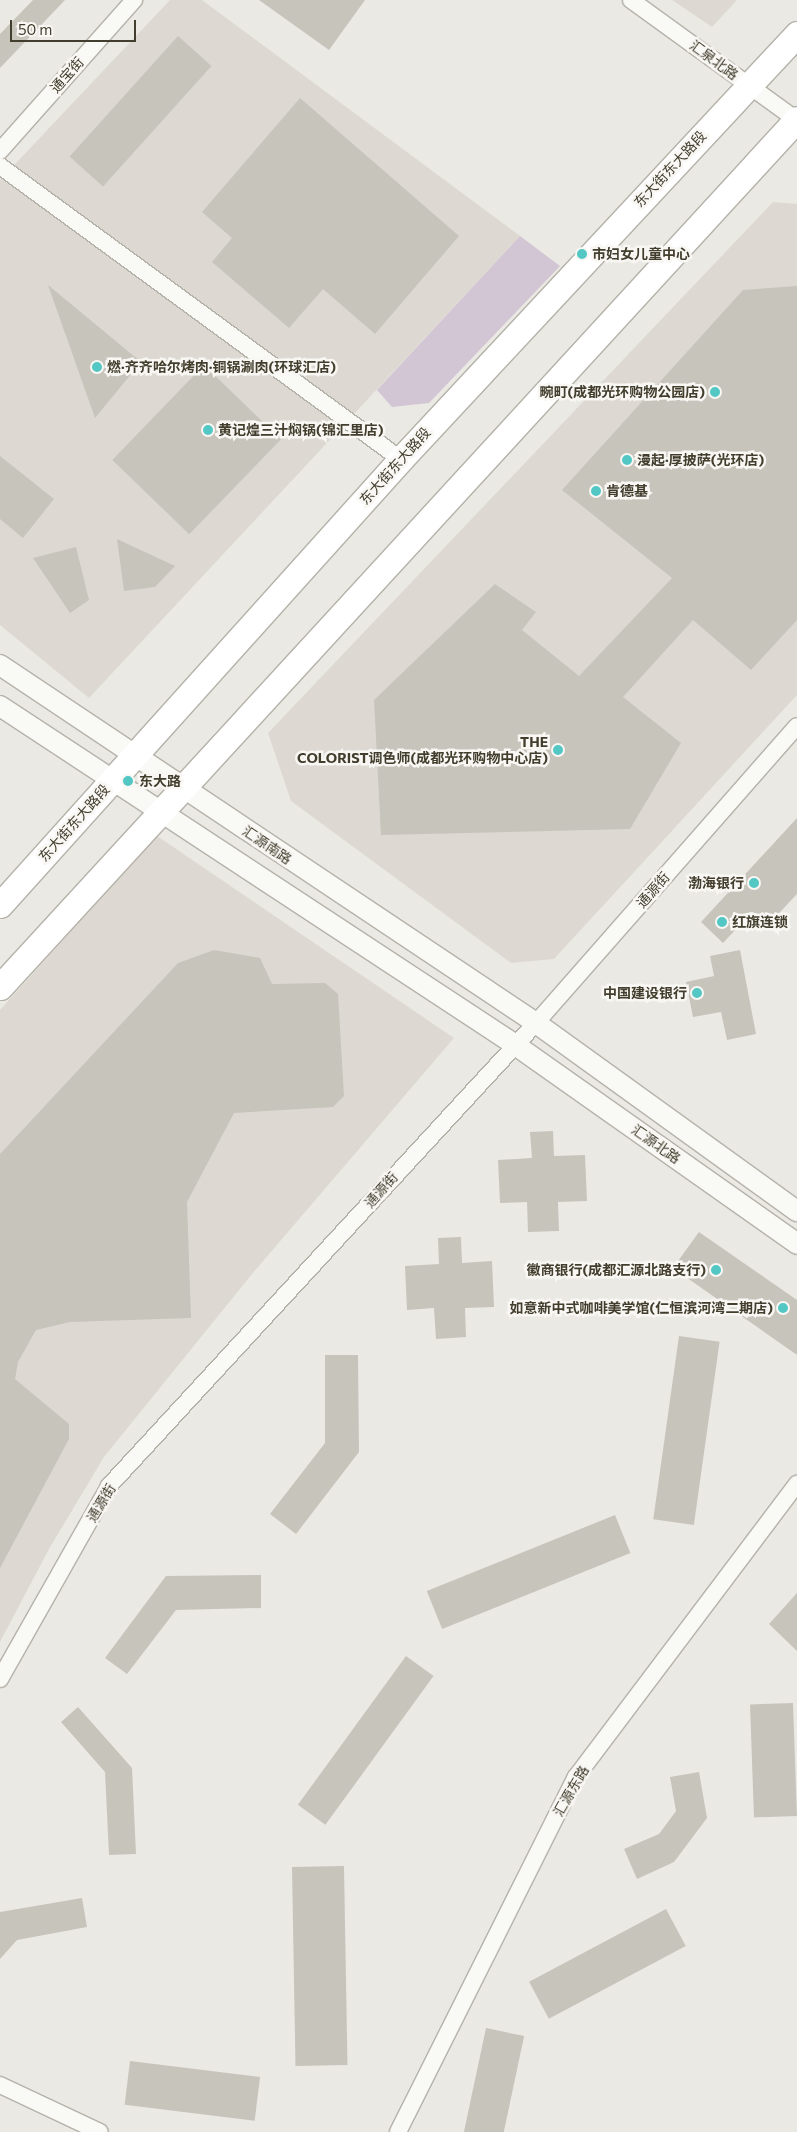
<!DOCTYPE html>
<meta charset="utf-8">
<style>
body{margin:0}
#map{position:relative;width:797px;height:2132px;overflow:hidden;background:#ebe9e4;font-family:Commissioner,"Noto Sans SC",sans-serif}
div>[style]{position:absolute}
.built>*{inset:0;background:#ddd9d2}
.green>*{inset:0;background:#d2c5d4}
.building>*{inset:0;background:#c7c4bb;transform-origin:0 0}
.roads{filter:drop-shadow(1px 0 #b5b2a9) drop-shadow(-1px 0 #b5b2a9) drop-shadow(0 1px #b5b2a9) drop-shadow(0 -1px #b5b2a9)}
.minor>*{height:16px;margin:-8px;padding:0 8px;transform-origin:8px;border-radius:8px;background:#f9f9f6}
.tertiary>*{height:20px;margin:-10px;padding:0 10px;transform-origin:10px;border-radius:10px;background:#f9f9f6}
.primary>*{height:25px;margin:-12.5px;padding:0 12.5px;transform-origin:12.5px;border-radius:12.5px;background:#fff}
.dots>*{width:14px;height:14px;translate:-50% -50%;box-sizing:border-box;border:2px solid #f8f7f4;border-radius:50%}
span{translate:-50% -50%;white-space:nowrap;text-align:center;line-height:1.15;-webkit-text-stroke:5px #f8f7f4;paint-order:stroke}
.street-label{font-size:14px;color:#423d2c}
.poi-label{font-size:14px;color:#423d2c;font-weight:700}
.left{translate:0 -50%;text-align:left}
.right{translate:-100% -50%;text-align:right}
.scale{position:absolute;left:10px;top:20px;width:126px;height:22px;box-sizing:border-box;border:2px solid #423d2c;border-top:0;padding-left:6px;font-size:15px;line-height:18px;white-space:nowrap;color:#423d2c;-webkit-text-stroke:4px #f8f7f4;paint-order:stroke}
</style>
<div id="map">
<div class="built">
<div style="clip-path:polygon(170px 0,202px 0,520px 236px,89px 698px,0 625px,0 180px)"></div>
<div style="clip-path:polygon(672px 0,737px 0,712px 27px)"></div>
<div style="clip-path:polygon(773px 202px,797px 204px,797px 695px,554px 959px,511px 963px,291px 801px,268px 733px)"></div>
<div style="clip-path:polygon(157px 836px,454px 1038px,252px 1274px,104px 1457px,49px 1549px,0 1642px,0 1010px)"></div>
</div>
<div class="green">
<div style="clip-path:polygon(520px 236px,560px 266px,429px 403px,392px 407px,377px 390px)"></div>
</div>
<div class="building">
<div style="clip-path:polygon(33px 0,65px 0,0 68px,0 34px)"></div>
<div style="clip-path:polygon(259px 0,365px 0,329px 50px)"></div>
<div style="left:178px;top:36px;width:45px;height:162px;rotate:42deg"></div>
<div style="clip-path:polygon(300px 98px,459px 236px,375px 334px,323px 289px,289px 328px,212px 262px,232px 238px,202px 212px)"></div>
<div style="clip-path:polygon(48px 285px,141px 362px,95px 418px)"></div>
<div style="clip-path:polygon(797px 286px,797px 620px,751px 670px,693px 620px,623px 697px,681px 743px,630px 829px,381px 835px,374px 700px,495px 584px,536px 612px,522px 630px,579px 676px,672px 578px,562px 490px,743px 290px)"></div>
<div style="left:204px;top:365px;width:107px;height:132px;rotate:44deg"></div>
<div style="clip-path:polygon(0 456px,54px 499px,23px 538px,0 519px)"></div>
<div style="clip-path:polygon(117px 539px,175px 566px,155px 587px,124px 591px)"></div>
<div style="clip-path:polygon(76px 547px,89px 600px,70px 613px,33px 558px)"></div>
<div style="clip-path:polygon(797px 818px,797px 894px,766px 927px,751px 913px,723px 943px,701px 922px)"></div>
<div style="clip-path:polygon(214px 950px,260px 958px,272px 984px,325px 983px,338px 994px,344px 1096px,333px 1107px,234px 1113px,187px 1202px,191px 1318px,70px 1322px,36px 1330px,18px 1362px,15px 1379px,69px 1424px,69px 1439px,0 1568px,0 1154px,178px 963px)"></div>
<div style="clip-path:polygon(740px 950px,756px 1034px,727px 1040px,721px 1012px,693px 1017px,686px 982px,714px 976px,710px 956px)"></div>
<div style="clip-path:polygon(553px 1131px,554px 1156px,585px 1155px,587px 1201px,558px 1202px,559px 1231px,528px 1232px,527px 1202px,500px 1203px,498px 1160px,532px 1158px,530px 1132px)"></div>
<div style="clip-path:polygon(699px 1232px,797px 1300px,797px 1355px,673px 1268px)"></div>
<div style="clip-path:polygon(461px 1237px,462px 1263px,492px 1261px,494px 1307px,465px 1308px,466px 1337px,436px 1339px,434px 1308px,407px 1310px,405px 1266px,439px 1264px,438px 1238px)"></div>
<div style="left:679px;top:1336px;width:41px;height:185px;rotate:8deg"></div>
<div style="clip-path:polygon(325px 1355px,358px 1355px,359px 1452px,296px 1534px,270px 1514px,325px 1443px)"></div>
<div style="left:615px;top:1515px;width:41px;height:203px;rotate:68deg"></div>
<div style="clip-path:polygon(261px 1575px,261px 1608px,176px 1610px,127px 1674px,105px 1658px,166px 1576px)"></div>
<div style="clip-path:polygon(797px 1593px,797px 1651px,769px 1624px)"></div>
<div style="left:406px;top:1656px;width:34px;height:184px;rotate:36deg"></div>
<div style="left:793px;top:1703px;width:113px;height:43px;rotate:88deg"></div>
<div style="clip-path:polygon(78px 1707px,132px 1768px,136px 1854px,109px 1855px,105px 1772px,61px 1722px)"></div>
<div style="clip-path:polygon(699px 1772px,707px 1818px,674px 1862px,637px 1879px,624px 1849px,659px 1834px,676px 1811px,670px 1777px)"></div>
<div style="left:344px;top:1866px;width:199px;height:52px;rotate:89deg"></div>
<div style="clip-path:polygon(82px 1898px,87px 1927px,17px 1940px,0 1959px,0 1912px)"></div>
<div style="left:666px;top:1909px;width:42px;height:155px;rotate:62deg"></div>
<div style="left:486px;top:2028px;width:39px;height:106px;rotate:12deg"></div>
<div style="left:130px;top:2061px;width:131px;height:44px;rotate:7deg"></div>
</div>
<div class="roads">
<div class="minor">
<div style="left:631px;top:0;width:205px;rotate:35.9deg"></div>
<div style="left:0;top:151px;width:202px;rotate:-48.4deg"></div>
<div style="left:0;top:166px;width:497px;rotate:36.2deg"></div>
<div style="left:0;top:1679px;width:222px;rotate:-60.5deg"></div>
<div style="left:109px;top:1486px;width:630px;rotate:-47.32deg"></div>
<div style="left:536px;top:1023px;width:395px;rotate:-48.7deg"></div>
<div style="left:0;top:2085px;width:110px;rotate:25.2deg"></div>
<div style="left:398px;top:2132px;width:397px;rotate:-63.4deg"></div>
<div style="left:576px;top:1777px;width:367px;rotate:-53deg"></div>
</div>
<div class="tertiary">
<div style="left:0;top:665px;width:645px;rotate:33.74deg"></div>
<div style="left:536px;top:1023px;width:322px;rotate:35.8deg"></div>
<div style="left:0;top:706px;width:615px;rotate:33.33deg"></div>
<div style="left:514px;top:1044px;width:347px;rotate:35.2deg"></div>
</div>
<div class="primary">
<div style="left:0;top:905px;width:600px;rotate:-48.04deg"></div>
<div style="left:401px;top:459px;width:581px;rotate:-47.02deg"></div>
<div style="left:0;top:987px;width:1178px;rotate:-47.44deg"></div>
</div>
</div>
<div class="dots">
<div style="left:582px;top:254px;background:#52c7c4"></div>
<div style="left:97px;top:367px;background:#52c7c4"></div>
<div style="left:715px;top:392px;background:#52c7c4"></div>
<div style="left:208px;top:430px;background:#52c7c4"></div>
<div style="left:627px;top:460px;background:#52c7c4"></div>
<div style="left:596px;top:491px;background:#52c7c4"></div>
<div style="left:558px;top:750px;background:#52c7c4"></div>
<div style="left:128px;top:781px;background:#52c7c4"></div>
<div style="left:754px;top:883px;background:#52c7c4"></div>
<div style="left:722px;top:922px;background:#52c7c4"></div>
<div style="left:697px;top:993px;background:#52c7c4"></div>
<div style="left:716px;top:1270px;background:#52c7c4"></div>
<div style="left:783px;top:1308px;background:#52c7c4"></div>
</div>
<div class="street-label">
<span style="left:714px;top:60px;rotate:36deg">汇泉北路</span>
<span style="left:67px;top:75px;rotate:-48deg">通宝街</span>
<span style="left:670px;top:169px;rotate:-47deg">东大街东大路段</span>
<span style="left:395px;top:466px;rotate:-48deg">东大街东大路段</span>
<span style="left:74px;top:823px;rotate:-48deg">东大街东大路段</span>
<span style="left:267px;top:845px;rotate:34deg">汇源南路</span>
<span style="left:653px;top:890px;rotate:-49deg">通源街</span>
<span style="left:656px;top:1144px;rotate:35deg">汇源北路</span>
<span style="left:381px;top:1190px;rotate:-48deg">通源街</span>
<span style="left:101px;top:1503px;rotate:-58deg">通源街</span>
<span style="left:571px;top:1791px;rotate:-60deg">汇源东路</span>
</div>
<div class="poi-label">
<span class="left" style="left:592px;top:254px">市妇女儿童中心</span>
<span class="left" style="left:107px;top:367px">燃·齐齐哈尔烤肉·铜锅涮肉(环球汇店)</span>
<span class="right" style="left:705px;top:392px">畹町(成都光环购物公园店)</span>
<span class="left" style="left:218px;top:430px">黄记煌三汁焖锅(锦汇里店)</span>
<span class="left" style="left:637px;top:460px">漫起·厚披萨(光环店)</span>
<span class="left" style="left:606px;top:491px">肯德基</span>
<span class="right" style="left:548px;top:750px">THE<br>COLORIST调色师(成都光环购物中心店)</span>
<span class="left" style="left:139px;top:781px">东大路</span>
<span class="right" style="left:744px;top:883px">渤海银行</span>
<span class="left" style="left:732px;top:922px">红旗连锁</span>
<span class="right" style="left:687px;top:993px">中国建设银行</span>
<span class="right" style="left:706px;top:1270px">徽商银行(成都汇源北路支行)</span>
<span class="right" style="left:773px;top:1308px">如意新中式咖啡美学馆(仁恒滨河湾二期店)</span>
</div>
<div class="scale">50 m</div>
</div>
